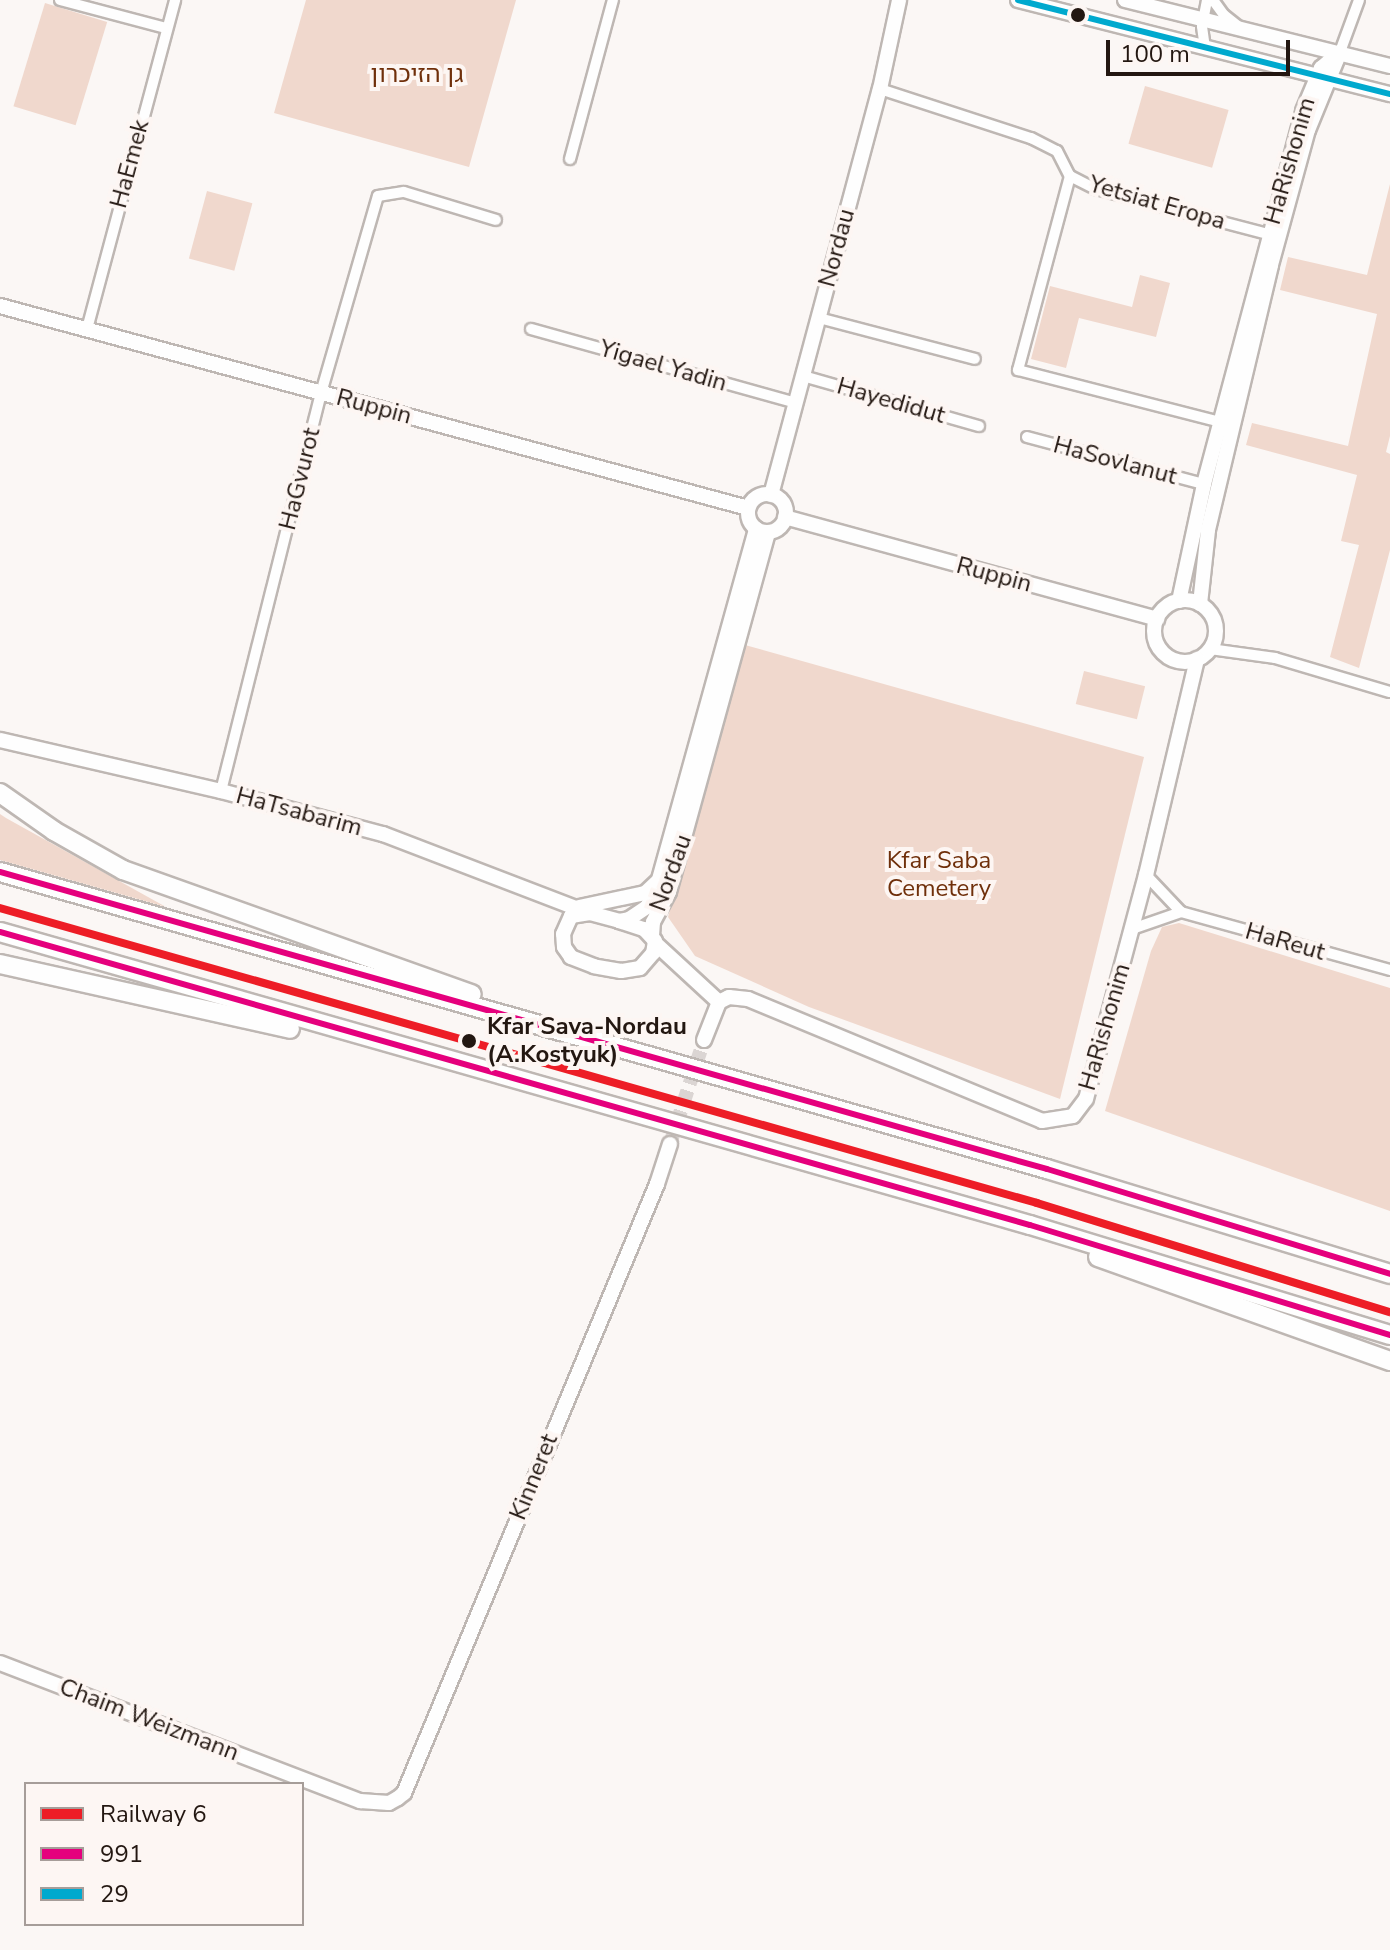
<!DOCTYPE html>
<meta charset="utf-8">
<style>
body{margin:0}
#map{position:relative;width:1390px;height:1950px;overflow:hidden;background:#fbf7f5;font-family:"Nunito Sans","Noto Sans Hebrew",sans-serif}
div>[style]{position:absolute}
.green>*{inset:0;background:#f0d8cd;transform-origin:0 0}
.secondary-tunnel>*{height:14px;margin-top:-7px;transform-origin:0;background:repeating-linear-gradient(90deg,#dbd5d3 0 14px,transparent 0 21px)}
.roads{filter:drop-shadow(2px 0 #beb7b3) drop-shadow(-2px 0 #beb7b3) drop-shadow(0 2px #beb7b3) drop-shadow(0 -2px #beb7b3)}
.street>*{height:10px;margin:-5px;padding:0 5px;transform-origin:5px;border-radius:5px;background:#fefefe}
.secondary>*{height:14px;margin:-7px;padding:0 7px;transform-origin:7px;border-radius:7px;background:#fefefe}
.secondary>.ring{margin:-7px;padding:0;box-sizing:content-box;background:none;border:14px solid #fefefe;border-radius:50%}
.highway>*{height:18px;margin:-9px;padding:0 9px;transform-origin:9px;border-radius:9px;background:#fefefe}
.bus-1>*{height:6px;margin:-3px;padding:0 3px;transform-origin:3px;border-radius:3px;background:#e5007d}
.bus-2>*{height:6px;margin:-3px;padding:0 3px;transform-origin:3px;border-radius:3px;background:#00a9ce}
.rail-1>*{height:8px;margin:-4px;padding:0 4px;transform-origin:4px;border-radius:4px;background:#ed1d26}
.dots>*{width:22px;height:22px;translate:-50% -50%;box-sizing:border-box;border:4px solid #fdf6f3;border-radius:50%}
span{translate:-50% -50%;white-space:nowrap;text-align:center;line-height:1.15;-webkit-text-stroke:8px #fdf6f3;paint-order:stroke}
.park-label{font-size:24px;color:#6f2f0a}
.street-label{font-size:24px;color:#231711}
.stop-label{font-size:24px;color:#231711;font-weight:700}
.left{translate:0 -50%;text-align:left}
.legend{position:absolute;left:24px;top:1782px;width:280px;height:144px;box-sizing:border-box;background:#fdf6f3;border:2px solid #a69d99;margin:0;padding:10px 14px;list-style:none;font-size:24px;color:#231711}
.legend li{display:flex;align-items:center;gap:16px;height:40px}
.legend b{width:40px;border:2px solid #a69d99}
.scale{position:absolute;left:1106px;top:40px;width:184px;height:36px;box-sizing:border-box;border:4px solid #231711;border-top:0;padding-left:10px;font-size:24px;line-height:28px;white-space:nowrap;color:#231711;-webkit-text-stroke:6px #fdf6f3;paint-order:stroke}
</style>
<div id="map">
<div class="green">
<div style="clip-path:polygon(306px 0,516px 0,469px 167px,274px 113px)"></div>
<div style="left:45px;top:3px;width:65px;height:108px;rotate:17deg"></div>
<div style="left:1145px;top:86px;width:87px;height:60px;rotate:16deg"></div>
<div style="clip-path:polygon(1390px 184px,1390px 436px,1386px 452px,1390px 454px,1390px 550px,1359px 668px,1330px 657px,1359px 545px,1341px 541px,1357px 475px,1246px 445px,1252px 423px,1348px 446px,1377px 314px,1280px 290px,1288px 257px,1367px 275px)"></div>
<div style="left:207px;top:191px;width:47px;height:70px;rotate:15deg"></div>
<div style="clip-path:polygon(1140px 275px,1170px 283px,1156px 337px,1079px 318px,1066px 368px,1031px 359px,1050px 286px,1132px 307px)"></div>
<div style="clip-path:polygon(745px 645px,1144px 757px,1060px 1099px,809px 1007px,695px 956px,668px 917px)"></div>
<div style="left:1084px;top:671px;width:63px;height:34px;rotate:14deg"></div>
<div style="clip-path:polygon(0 814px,6px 818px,166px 907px,0 860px)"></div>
<div style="clip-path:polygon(1179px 923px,1390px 988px,1390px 1211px,1105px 1111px,1151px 951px,1162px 927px)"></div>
</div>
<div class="secondary-tunnel">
<div style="left:670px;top:1144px;width:109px;rotate:-71.9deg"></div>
</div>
<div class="roads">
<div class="street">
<div style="left:60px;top:0;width:110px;rotate:14.8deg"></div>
<div style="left:1213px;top:0;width:19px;rotate:54deg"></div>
<div style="left:1224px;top:15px;width:18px;rotate:38deg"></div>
<div style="left:1205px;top:48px;width:22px;rotate:-98deg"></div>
<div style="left:1202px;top:26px;width:26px;rotate:-79deg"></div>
<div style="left:1340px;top:52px;width:55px;rotate:-69.9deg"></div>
<div style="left:880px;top:89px;width:159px;rotate:18deg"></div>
<div style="left:1031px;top:138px;width:29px;rotate:27deg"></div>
<div style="left:1057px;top:151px;width:28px;rotate:63deg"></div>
<div style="left:1070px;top:176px;width:29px;rotate:27deg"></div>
<div style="left:1096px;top:189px;width:178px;rotate:14.7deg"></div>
<div style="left:570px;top:159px;width:165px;rotate:-74.9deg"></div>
<div style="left:1070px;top:176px;width:201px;rotate:105deg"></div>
<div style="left:1018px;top:370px;width:210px;rotate:14.4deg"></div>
<div style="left:819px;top:318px;width:161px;rotate:14.7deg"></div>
<div style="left:87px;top:329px;width:341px;rotate:-75deg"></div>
<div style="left:531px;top:329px;width:275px;rotate:15.6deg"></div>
<div style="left:803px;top:376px;width:183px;rotate:15.9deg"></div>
<div style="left:1027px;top:437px;width:183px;rotate:14.9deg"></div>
<div style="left:1210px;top:649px;width:66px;rotate:7.9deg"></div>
<div style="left:1275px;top:658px;width:120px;rotate:16.5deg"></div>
<div style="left:221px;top:791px;width:410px;rotate:-75.9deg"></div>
<div style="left:321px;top:393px;width:205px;rotate:-73.9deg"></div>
<div style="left:378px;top:196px;width:26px;rotate:-9deg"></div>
<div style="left:404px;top:192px;width:96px;rotate:16.9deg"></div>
<div style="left:1146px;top:875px;width:51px;rotate:46.6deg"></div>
<div style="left:1181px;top:912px;width:217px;rotate:15.5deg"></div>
<div style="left:1132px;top:929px;width:52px;rotate:-19.1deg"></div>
</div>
<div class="secondary">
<div style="left:1018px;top:0;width:384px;rotate:14.2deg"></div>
<div style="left:1125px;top:0;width:273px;rotate:14deg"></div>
<div style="left:0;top:306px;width:775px;rotate:15.11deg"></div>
<div class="ring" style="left:748px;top:494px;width:24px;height:24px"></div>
<div style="left:771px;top:495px;width:420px;rotate:-75deg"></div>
<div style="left:880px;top:89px;width:91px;rotate:-77.9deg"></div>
<div style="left:785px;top:517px;width:386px;rotate:15.3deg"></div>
<div class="ring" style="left:1154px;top:600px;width:48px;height:48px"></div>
<div style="left:1179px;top:601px;width:120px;rotate:-77.9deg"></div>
<div style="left:1204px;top:484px;width:386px;rotate:-75.1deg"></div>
<div style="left:1303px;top:111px;width:47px;rotate:-67.3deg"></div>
<div style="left:1321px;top:68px;width:25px;rotate:-40deg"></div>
<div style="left:1200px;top:604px;width:74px;rotate:-83.8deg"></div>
<div style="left:1208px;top:530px;width:272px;rotate:-76.6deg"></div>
<div style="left:1271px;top:265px;width:140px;rotate:-74.7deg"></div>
<div style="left:1308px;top:130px;width:84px;rotate:-67.7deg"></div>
<div style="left:0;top:740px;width:227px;rotate:13deg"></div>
<div style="left:221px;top:791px;width:168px;rotate:14.9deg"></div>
<div style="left:383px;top:834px;width:217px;rotate:21deg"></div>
<div style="left:579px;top:907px;width:67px;rotate:-12deg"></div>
<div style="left:645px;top:893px;width:16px;rotate:-43deg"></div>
<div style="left:619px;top:921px;width:26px;rotate:18deg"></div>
<div style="left:644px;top:929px;width:16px;rotate:47deg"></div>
<div style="left:655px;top:941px;width:12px;rotate:99deg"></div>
<div style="left:653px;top:953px;width:20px;rotate:131deg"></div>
<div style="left:640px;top:968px;width:19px;rotate:171deg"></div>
<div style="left:621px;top:971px;width:27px;rotate:-170deg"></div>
<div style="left:594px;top:966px;width:25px;rotate:-159deg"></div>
<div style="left:571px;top:957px;width:12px;rotate:-125deg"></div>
<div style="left:564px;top:947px;width:13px;rotate:-94deg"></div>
<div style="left:563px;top:934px;width:20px;rotate:-66deg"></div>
<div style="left:571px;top:916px;width:19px;rotate:-9deg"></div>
<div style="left:590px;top:913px;width:30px;rotate:15deg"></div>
<div style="left:619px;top:921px;width:10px;rotate:-11deg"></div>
<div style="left:629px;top:919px;width:22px;rotate:-34deg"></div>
<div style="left:647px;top:907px;width:19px;rotate:-62deg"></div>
<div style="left:656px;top:890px;width:375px;rotate:-74.5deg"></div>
<div style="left:652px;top:936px;width:14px;rotate:-86deg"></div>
<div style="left:653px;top:922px;width:34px;rotate:-62deg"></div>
<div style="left:669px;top:892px;width:373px;rotate:-74.6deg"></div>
<div style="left:655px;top:943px;width:87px;rotate:42.7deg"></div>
<div style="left:719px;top:1002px;width:11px;rotate:-27deg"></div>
<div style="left:729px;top:997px;width:19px;rotate:6deg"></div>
<div style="left:748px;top:999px;width:318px;rotate:22.5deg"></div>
<div style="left:1042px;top:1121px;width:31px;rotate:-9deg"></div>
<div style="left:1073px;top:1116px;width:21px;rotate:-53deg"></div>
<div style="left:1086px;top:1099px;width:232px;rotate:-75deg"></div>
<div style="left:1146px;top:875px;width:222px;rotate:-76.7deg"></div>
<div style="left:704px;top:1040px;width:41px;rotate:-68.5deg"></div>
<div style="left:0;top:1663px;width:386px;rotate:21deg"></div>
<div style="left:360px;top:1801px;width:29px;rotate:4deg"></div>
<div style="left:389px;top:1803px;width:10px;rotate:-29deg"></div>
<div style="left:398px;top:1798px;width:8px;rotate:-40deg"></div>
<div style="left:404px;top:1793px;width:659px;rotate:-67.44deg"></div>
<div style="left:657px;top:1184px;width:42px;rotate:-72deg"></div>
</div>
<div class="highway">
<div style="left:0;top:793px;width:66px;rotate:35.1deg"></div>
<div style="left:54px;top:831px;width:79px;rotate:29.5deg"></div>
<div style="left:123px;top:870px;width:370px;rotate:19.6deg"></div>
<div style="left:0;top:872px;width:1088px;rotate:15.84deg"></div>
<div style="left:1047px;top:1169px;width:359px;rotate:17deg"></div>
<div style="left:0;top:932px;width:1071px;rotate:15.88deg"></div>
<div style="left:1030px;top:1225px;width:376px;rotate:17deg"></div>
<div style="left:0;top:964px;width:297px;rotate:12.6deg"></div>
<div style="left:1098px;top:1257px;width:310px;rotate:19.6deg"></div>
</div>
</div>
<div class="bus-1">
<div style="left:0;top:872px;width:1088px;rotate:15.84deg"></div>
<div style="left:1047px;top:1169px;width:359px;rotate:17deg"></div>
<div style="left:0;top:932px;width:1071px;rotate:15.88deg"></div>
<div style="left:1030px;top:1225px;width:376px;rotate:17deg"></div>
</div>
<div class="bus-2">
<div style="left:1018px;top:0;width:384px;rotate:14.2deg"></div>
</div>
<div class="rail-1">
<div style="left:0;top:908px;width:1078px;rotate:15.88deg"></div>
<div style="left:1037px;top:1203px;width:369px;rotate:17.2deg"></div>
</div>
<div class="dots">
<div style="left:1078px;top:15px;background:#231711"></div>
<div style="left:469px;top:1041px;background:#231711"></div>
</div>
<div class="park-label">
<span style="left:417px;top:75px">גן הזיכרון</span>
<span style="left:939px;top:875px">Kfar Saba<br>Cemetery</span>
</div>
<div class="street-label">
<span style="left:1290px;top:161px;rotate:-74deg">HaRishonim</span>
<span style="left:130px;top:164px;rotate:-75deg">HaEmek</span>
<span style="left:1157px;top:203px;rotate:16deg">Yetsiat Eropa</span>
<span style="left:837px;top:248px;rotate:-75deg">Nordau</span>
<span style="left:663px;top:366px;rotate:16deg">Yigael Yadin</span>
<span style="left:891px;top:401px;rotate:16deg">Hayedidut</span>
<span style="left:374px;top:407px;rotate:15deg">Ruppin</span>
<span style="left:1115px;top:461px;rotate:15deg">HaSovlanut</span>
<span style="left:300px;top:479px;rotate:-76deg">HaGvurot</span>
<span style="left:994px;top:575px;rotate:15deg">Ruppin</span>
<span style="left:299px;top:812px;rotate:15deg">HaTsabarim</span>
<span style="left:671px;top:873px;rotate:-70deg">Nordau</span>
<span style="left:1285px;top:942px;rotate:16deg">HaReut</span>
<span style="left:1105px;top:1027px;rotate:-74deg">HaRishonim</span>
<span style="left:534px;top:1477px;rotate:-68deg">Kinneret</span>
<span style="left:149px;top:1720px;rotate:21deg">Chaim Weizmann</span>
</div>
<div class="stop-label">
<span class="left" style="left:487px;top:1041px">Kfar Sava-Nordau<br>(A.Kostyuk)</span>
</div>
<ul class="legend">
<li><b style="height:10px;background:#ed1d26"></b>Railway 6</li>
<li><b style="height:10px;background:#e5007d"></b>991</li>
<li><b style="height:10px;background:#00a9ce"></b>29</li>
</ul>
<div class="scale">100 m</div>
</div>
